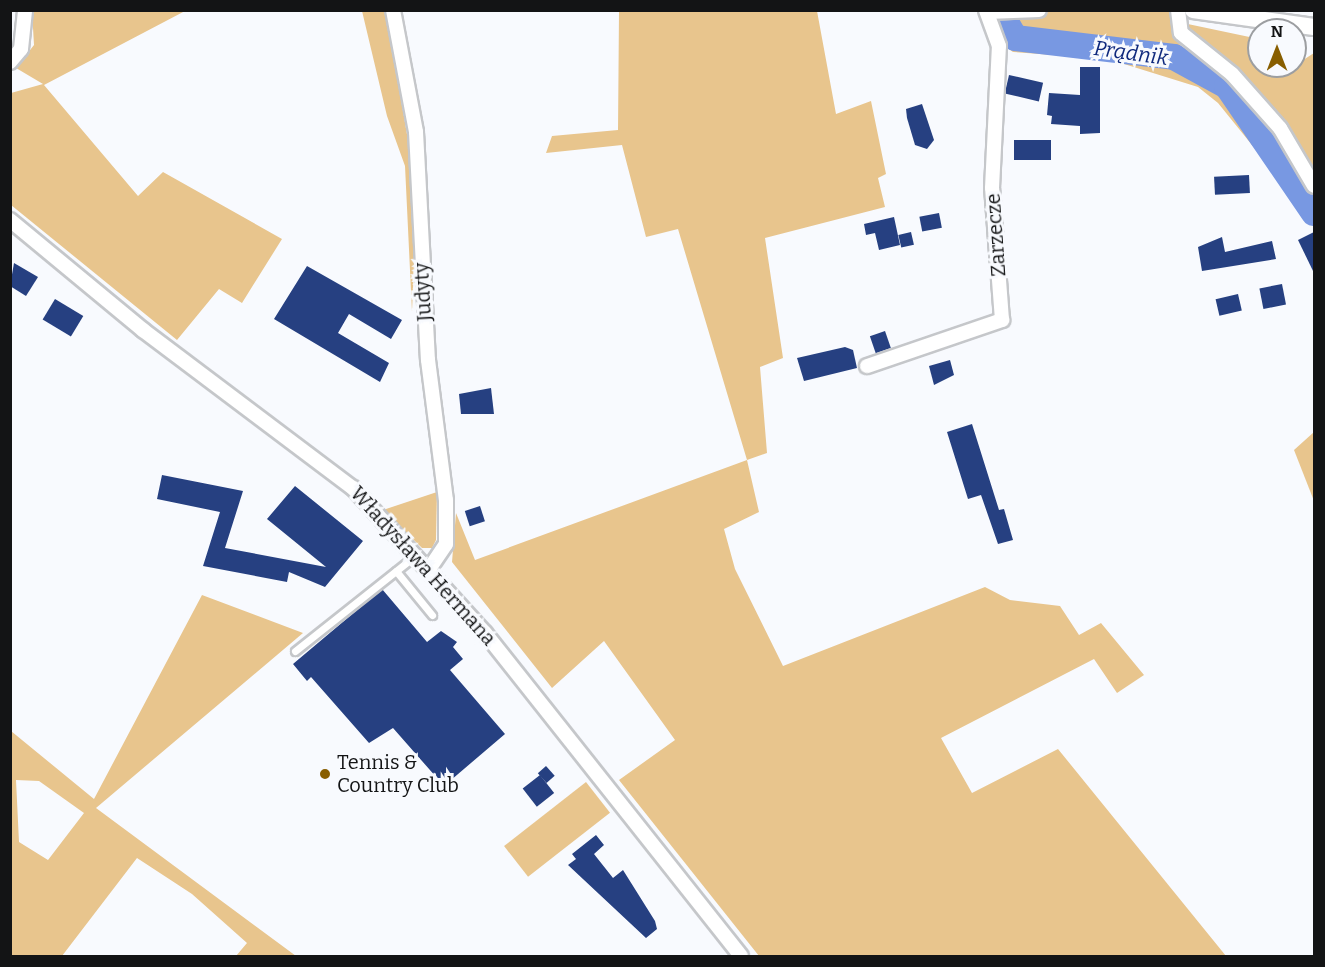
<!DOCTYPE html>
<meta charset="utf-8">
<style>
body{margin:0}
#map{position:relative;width:1325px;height:967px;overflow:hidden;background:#f8fafe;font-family:Bitter,serif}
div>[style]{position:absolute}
.green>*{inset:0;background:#e8c58d;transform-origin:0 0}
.river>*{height:26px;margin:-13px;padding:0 13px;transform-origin:13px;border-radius:13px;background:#7898e2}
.building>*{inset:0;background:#264081;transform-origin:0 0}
.roads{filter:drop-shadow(2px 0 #c5c7ca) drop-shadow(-2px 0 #c5c7ca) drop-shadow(0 2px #c5c7ca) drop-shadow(0 -2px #c5c7ca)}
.service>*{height:7px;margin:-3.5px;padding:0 3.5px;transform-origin:3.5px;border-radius:3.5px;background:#fff}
.minor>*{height:14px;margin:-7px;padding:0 7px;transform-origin:7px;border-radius:7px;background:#fff}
.tertiary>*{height:16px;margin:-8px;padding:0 8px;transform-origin:8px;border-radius:8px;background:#fff}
.dots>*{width:16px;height:16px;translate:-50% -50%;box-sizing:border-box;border:3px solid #f8fafe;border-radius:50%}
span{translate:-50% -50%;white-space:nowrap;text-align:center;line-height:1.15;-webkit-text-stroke:6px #f8fafe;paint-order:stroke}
.street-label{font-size:20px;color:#131415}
.poi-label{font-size:20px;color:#131415}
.left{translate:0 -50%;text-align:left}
.water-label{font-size:21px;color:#0f297d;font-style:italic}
.frame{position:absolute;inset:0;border:12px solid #131415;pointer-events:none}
.north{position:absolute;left:1247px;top:18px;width:60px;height:60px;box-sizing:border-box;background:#f8fafe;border:2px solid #9c9ea1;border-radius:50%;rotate:0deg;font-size:16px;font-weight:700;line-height:24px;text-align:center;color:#131415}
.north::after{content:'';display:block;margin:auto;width:21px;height:27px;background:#885e00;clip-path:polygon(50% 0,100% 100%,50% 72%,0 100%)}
</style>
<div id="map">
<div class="green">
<div style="clip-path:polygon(1166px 10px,1172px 13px,1180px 45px,1231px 84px,1301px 169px,1301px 190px,1294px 197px,1218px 103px,1198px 87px,1108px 59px,1013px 52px,1003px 45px,990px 11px)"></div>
<div style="clip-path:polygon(32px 11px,185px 11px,44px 85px,138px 196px,163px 172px,282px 239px,242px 303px,219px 289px,177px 340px,11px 205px,11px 93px,43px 84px,16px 68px,34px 45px)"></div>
<div style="clip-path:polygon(362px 11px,386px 11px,417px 193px,412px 312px,405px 166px,387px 116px)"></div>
<div style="clip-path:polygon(619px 11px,817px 11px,836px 114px,871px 101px,886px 174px,878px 178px,885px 207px,765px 238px,783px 358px,760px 367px,767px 453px,747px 460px,759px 512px,724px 529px,735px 569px,783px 666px,985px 587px,1010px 600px,1060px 606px,1079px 635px,1101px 623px,1144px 675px,1117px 693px,1094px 659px,941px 738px,972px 793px,1058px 749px,1226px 956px,759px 956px,619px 780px,675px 740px,604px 641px,552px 688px,452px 562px,456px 513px,475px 560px,747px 460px,678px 229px,646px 237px,622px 145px,546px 153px,552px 136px,618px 130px)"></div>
<div style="clip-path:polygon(1183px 23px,1259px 39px,1259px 66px,1295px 66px,1295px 57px,1300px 62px,1314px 53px,1314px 172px,1288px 132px,1188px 35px)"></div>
<div style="clip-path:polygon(1314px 432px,1314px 501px,1294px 450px)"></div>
<div style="clip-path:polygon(437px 492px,436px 540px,432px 548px,422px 548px,383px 510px)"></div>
<div style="clip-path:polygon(evenodd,202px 595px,303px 633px,96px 808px,296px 956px,236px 956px,247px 943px,192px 894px,137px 858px,62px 956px,11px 956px,11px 731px,94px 799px,202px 595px,16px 780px,39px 781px,84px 813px,48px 860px,19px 842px,16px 780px)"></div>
<div style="left:586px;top:782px;width:39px;height:104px;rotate:52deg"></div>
</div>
<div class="river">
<div style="left:999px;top:10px;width:32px;rotate:60deg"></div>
<div style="left:1015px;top:38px;width:160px;rotate:6.8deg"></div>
<div style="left:1174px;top:57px;width:60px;rotate:28.7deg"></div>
<div style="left:1227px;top:86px;width:154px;rotate:55.6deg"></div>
</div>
<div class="building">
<div style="clip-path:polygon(1080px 67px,1100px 67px,1100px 133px,1080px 134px,1080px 126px,1051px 124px,1052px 116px,1047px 115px,1049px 93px,1080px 95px)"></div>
<div style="left:1009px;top:75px;width:35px;height:19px;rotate:13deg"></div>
<div style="clip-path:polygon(922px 104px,934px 140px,927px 149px,915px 145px,907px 118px,906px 109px)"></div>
<div style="left:1014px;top:140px;width:37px;height:20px"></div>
<div style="left:1249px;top:175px;width:18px;height:35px;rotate:87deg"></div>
<div style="left:939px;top:213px;width:15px;height:20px;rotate:79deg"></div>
<div style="clip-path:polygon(894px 217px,900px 245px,879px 250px,875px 233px,866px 235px,864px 224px)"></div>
<div style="left:911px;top:232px;width:13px;height:13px;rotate:77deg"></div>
<div style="clip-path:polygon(1314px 232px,1314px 273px,1298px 240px)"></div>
<div style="clip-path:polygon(1222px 237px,1225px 252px,1272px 241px,1276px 259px,1202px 271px,1198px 247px)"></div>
<div style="clip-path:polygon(14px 263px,38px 277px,26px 296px,10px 286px)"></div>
<div style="clip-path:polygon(307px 266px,402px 320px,391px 339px,349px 314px,338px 333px,389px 363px,380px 382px,274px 319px)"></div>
<div style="left:1282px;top:284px;width:21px;height:23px;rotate:79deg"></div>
<div style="left:1238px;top:294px;width:17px;height:23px;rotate:77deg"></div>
<div style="left:55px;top:299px;width:33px;height:24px;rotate:31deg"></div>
<div style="left:885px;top:331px;width:18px;height:16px;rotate:71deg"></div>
<div style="clip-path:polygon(845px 347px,853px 350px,857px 368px,804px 381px,797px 358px)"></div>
<div style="clip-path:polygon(950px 360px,954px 375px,934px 385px,929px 366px)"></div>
<div style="clip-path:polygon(491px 388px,494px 414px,461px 414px,459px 394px)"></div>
<div style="clip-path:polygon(972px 424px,999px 510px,1004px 509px,1013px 540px,998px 544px,981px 495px,968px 499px,947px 432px)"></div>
<div style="clip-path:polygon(162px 475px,243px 491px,225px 548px,326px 567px,267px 519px,295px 486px,363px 541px,325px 587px,289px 572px,287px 582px,203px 566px,220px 512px,157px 499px)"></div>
<div style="left:480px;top:506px;width:16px;height:16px;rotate:72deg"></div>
<div style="clip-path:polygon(382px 589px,427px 642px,441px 631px,457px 642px,453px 647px,463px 659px,450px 670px,505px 734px,444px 786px,393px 728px,369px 743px,311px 677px,307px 681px,293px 664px)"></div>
<div style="left:546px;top:766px;width:13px;height:11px;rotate:48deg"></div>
<div style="left:540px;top:775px;width:23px;height:22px;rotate:52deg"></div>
<div style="clip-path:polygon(596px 835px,604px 845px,594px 854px,613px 878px,623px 870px,655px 921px,657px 929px,646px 938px,568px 865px,576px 859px,572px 854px)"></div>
</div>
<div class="roads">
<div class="service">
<div style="left:396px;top:571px;width:57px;rotate:50.7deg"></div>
<div style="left:295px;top:651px;width:154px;rotate:-38.4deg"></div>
</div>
<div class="minor">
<div style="left:393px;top:10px;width:124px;rotate:79.3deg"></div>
<div style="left:416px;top:132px;width:228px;rotate:87deg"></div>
<div style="left:428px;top:360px;width:141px;rotate:82.7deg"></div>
<div style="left:446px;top:500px;width:44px;rotate:90deg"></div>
<div style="left:446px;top:544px;width:30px;rotate:124deg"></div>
<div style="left:1178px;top:10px;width:23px;rotate:83deg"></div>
<div style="left:1181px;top:33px;width:65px;rotate:38.8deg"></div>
<div style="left:1232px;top:74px;width:72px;rotate:48.4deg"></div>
<div style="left:1280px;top:128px;width:67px;rotate:59.6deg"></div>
<div style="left:987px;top:12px;width:52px;rotate:-2.2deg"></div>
<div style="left:10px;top:62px;width:17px;rotate:-50deg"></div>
<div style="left:21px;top:49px;width:39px;rotate:-84deg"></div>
<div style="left:10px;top:220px;width:173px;rotate:39.6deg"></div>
<div style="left:143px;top:330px;width:263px;rotate:37deg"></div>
<div style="left:353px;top:488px;width:196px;rotate:47.7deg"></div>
<div style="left:485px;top:633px;width:412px;rotate:51.6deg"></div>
<div style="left:867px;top:366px;width:143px;rotate:-18.8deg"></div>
<div style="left:1002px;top:320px;width:132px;rotate:-94.3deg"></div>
<div style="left:992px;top:188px;width:142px;rotate:-87.2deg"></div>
<div style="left:999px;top:46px;width:38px;rotate:-110deg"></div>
</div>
<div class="tertiary">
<div style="left:1193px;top:10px;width:122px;rotate:8deg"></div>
</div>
</div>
<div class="dots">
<div style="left:325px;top:774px;background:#885e00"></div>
</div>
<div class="street-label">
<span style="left:996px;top:235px;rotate:-94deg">Zarzecze</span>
<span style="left:423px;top:292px;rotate:-93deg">Judyty</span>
<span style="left:423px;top:566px;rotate:48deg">Władysława Hermana</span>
</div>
<div class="poi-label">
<span class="left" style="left:337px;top:774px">Tennis &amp;<br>Country Club</span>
</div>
<div class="water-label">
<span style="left:1131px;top:53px;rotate:8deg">Prądnik</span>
</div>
<div class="frame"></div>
<div class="north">N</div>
</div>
